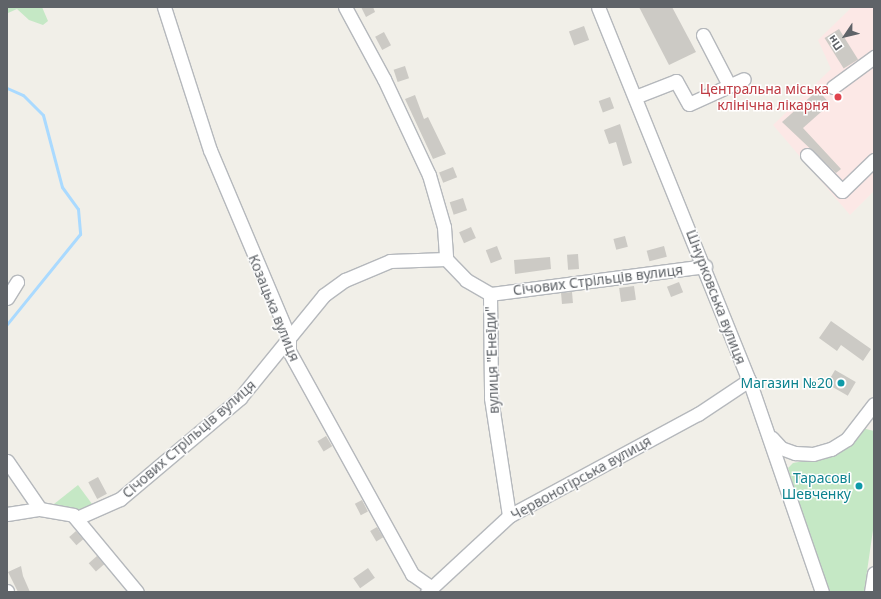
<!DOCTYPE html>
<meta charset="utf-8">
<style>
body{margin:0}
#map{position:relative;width:881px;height:599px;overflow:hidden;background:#f1efe8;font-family:"Noto Sans",sans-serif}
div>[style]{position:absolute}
.medical>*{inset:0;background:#fce8e6}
.green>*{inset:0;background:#c5e8c5}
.stream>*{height:3px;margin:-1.5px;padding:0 1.5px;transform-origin:1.5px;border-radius:1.5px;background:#aadaff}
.building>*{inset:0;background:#cccac5;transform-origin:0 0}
.roads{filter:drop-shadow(1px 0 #b5b8bc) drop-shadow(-1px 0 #b5b8bc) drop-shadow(0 1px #b5b8bc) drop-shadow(0 -1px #b5b8bc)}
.minor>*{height:13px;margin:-6.5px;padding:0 6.5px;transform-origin:6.5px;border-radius:6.5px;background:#fff}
.dots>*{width:11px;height:11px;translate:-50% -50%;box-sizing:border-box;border:2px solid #fff;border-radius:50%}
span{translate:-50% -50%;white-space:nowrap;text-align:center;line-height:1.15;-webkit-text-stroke:3px #fff;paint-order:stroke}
.health-label{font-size:14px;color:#be3a42}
.right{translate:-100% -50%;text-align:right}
.street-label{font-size:14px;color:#5f6368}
.culture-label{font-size:14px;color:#0d838f}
.frame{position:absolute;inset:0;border:8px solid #5f6368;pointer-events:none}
.north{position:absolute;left:825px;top:16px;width:40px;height:40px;-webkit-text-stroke:3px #fff;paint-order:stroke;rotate:235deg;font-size:11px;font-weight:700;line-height:16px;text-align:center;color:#5f6368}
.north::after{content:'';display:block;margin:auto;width:14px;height:18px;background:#5f6368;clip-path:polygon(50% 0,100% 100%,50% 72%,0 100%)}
</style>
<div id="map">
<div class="medical">
<div style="clip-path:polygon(852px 7px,874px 7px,874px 191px,850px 215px,773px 125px,831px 69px,818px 40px)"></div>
</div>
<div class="green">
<div style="clip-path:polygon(7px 7px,42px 7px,48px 21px,43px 25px,29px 20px,17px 9px,8px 13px)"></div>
<div style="clip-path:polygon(862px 428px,874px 431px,874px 523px,864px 592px,828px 592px,788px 468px,793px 463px,836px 455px)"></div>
<div style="clip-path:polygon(78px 485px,95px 508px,83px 513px,56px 507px,54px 504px)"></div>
</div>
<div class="stream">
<div style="left:7px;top:88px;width:17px;rotate:24deg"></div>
<div style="left:23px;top:95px;width:28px;rotate:45deg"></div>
<div style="left:43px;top:115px;width:74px;rotate:75.2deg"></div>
<div style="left:62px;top:187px;width:27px;rotate:54deg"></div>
<div style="left:78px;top:209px;width:25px;rotate:85deg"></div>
<div style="left:80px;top:234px;width:116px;rotate:129deg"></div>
</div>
<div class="building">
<div style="clip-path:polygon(361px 7px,373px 7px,375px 12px,366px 17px)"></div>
<div style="clip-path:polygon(639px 7px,672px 7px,696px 52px,669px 65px)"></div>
<div style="left:584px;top:26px;width:15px;height:16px;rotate:70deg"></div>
<div style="left:839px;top:29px;width:36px;height:17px;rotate:58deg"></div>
<div style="left:384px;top:32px;width:15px;height:10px;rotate:62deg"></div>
<div style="left:405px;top:66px;width:13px;height:12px;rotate:72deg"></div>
<div style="clip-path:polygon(818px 90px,830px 104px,803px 128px,841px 169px,836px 173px,782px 122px)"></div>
<div style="clip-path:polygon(415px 95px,424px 119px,428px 117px,446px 154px,433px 159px,405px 99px)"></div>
<div style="left:610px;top:97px;width:12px;height:12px;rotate:70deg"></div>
<div style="clip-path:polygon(620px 124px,632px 163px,623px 166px,616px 142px,609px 144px,604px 130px)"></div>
<div style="left:453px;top:167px;width:11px;height:15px;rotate:68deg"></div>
<div style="left:463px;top:198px;width:13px;height:14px;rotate:72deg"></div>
<div style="left:471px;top:227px;width:12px;height:13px;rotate:66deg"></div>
<div style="left:625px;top:236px;width:11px;height:12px;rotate:75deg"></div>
<div style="left:497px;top:246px;width:14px;height:12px;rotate:69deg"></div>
<div style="left:664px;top:246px;width:11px;height:18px;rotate:75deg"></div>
<div style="left:578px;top:254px;width:15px;height:11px;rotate:86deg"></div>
<div style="clip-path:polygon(550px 257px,551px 269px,515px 274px,514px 260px)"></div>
<div style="left:679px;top:282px;width:11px;height:13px;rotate:68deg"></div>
<div style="left:634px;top:286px;width:14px;height:15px;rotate:82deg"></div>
<div style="left:572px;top:292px;width:11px;height:11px;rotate:85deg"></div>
<div style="clip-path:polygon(831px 321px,871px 349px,863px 361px,841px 345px,837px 351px,819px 338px)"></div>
<div style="left:835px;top:370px;width:24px;height:16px;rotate:30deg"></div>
<div style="left:326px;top:436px;width:12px;height:10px;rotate:59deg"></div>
<div style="left:98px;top:477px;width:19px;height:11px;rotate:62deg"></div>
<div style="left:362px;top:500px;width:13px;height:8px;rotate:63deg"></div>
<div style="left:377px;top:527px;width:12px;height:8px;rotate:59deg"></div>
<div style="left:76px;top:531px;width:11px;height:9px;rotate:49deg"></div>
<div style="left:97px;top:556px;width:11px;height:11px;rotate:49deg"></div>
<div style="clip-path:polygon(21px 566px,23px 576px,30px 592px,18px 592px,8px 572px)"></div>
<div style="left:368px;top:568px;width:12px;height:18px;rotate:55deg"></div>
</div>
<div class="roads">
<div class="minor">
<div style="left:164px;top:7px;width:150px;rotate:72.2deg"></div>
<div style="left:210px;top:150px;width:203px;rotate:67.1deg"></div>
<div style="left:289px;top:337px;width:14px;rotate:90deg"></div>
<div style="left:289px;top:351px;width:255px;rotate:61.1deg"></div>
<div style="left:412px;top:574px;width:21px;rotate:35deg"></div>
<div style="left:345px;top:7px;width:82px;rotate:61.6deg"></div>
<div style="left:384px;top:79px;width:106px;rotate:64.9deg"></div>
<div style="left:429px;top:175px;width:54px;rotate:73.9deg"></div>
<div style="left:444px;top:227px;width:32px;rotate:86deg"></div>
<div style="left:446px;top:259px;width:29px;rotate:46deg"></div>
<div style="left:466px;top:280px;width:28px;rotate:30deg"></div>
<div style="left:490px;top:294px;width:104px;rotate:89.4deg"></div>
<div style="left:491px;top:398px;width:119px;rotate:81.3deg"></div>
<div style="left:598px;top:7px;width:402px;rotate:68deg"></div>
<div style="left:749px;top:380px;width:224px;rotate:71deg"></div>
<div style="left:703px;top:35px;width:56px;rotate:62.5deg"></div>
<div style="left:833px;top:87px;width:51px;rotate:-36.2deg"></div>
<div style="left:635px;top:97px;width:44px;rotate:-21.3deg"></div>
<div style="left:676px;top:81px;width:26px;rotate:61deg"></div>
<div style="left:689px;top:104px;width:60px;rotate:-24.4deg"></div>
<div style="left:807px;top:155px;width:50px;rotate:45.8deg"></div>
<div style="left:842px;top:191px;width:45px;rotate:-44.1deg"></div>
<div style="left:490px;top:294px;width:217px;rotate:-7.4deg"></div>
<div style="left:7px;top:298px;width:19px;rotate:-58deg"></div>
<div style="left:772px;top:438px;width:13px;rotate:48deg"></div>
<div style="left:781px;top:448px;width:15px;rotate:20deg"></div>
<div style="left:795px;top:453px;width:18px;rotate:3deg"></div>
<div style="left:813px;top:454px;width:19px;rotate:-16deg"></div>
<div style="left:831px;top:449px;width:19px;rotate:-32deg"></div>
<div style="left:847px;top:439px;width:44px;rotate:-52.4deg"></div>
<div style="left:7px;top:461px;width:58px;rotate:55.5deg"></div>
<div style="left:7px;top:514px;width:33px;rotate:-9deg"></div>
<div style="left:40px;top:509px;width:34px;rotate:10deg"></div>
<div style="left:73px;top:515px;width:100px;rotate:50.3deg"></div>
<div style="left:77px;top:518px;width:47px;rotate:-23.8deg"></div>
<div style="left:120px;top:499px;width:157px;rotate:-40.1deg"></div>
<div style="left:240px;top:398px;width:133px;rotate:-50.8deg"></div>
<div style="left:324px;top:295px;width:26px;rotate:-36deg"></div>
<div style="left:345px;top:280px;width:49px;rotate:-22.9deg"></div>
<div style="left:390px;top:261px;width:56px;rotate:-2deg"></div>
<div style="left:7px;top:591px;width:1px;rotate:90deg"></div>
<div style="left:427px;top:592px;width:112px;rotate:-42.8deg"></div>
<div style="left:509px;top:516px;width:215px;rotate:-28.4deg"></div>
<div style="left:698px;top:414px;width:61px;rotate:-33.7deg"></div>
<div style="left:871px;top:592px;width:19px;rotate:-81deg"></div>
</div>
</div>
<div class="dots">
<div style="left:838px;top:97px;background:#e0444e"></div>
<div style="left:841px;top:383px;background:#0f9aa8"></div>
<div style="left:859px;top:486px;background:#0f9aa8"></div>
</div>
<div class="health-label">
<span class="right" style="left:829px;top:97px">Центральна міська<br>клінічна лікарня</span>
</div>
<div class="street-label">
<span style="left:598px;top:280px;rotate:-7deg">Січових Стрільців вулиця</span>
<span style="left:716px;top:297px;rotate:69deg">Шнурковська вулиця</span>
<span style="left:274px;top:308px;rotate:68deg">Козацька вулиця</span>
<span style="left:492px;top:360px;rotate:-92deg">вулиця "Енеїди"</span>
<span style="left:189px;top:439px;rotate:-41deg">Січових Стрільців вулиця</span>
<span style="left:581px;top:478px;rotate:-29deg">Червоногірська вулиця</span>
</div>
<div class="culture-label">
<span class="right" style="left:833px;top:383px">Магазин №20</span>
<span class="right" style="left:851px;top:486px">Тарасові<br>Шевченку</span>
</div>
<div class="frame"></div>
<div class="north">Пн</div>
</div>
